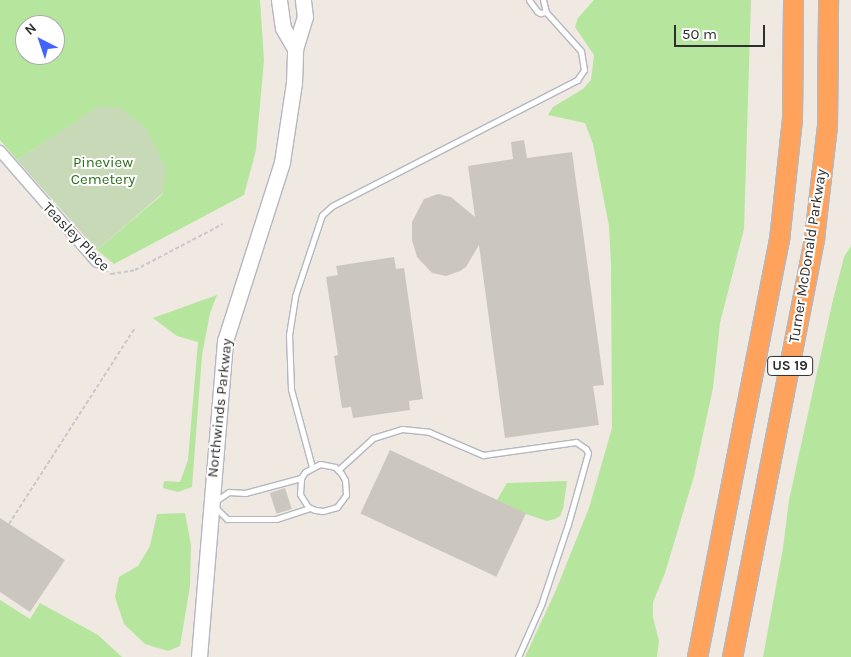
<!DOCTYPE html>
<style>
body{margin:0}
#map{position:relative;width:851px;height:657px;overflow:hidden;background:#efe9e1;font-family:Karla,sans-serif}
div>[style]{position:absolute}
.green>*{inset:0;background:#b6e59e}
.cemetery>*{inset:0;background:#c8d9b8}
.building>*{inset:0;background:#cbc7bf;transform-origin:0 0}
.path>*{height:2px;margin-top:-1px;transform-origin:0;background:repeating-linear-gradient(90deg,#c9c9c9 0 4px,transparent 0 6.5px)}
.roads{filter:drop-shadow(1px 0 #b4b7c1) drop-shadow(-1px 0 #b4b7c1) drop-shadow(0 1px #b4b7c1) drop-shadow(0 -1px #b4b7c1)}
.lane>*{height:5px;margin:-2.5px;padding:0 2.5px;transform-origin:2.5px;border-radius:2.5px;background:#fff}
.street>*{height:10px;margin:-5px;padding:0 5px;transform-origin:5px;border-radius:5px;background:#fff}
.secondary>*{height:15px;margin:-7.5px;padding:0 7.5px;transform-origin:7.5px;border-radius:7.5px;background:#fff}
.highway>*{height:19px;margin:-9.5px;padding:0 9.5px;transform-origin:9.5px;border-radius:9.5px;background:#ffa35c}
span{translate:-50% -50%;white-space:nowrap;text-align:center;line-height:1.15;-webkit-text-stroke:4px #fff;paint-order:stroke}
.shield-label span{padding:1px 4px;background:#fff;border:1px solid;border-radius:4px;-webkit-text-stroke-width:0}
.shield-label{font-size:14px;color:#2e2e2e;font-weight:700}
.park-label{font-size:15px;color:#2c6e1b}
.street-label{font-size:15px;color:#2e2e2e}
.north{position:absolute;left:15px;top:15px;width:50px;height:50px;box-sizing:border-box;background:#fff;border:1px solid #ababab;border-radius:50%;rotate:319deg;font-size:14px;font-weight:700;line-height:20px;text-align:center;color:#2e2e2e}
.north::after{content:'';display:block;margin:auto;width:18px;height:22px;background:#4264fb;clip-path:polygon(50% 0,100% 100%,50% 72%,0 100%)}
.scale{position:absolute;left:674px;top:25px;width:91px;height:22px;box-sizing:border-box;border:2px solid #2e2e2e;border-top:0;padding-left:6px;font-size:15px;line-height:18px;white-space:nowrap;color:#2e2e2e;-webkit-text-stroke:4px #fff;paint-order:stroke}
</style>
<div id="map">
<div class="green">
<div style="clip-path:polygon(evenodd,0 0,260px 0,264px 60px,256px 150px,244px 195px,114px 264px,97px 250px,163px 194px,100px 106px,17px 160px,0 140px,0 0,25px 25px,55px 25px,55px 55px,25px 55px,25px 25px)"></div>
<div style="clip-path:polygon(594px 0,751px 0,744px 229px,720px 323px,713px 388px,694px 476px,665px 573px,653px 602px,653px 617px,659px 641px,657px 657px,525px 657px,556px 590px,589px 508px,612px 428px,611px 265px,609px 226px,593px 144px,585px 123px,548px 115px,553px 107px,583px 89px,591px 80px,594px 55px,575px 27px,578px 18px)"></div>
<div style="clip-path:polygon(851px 246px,851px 657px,763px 657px,783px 548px,789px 500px,832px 304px,844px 257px)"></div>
<div style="clip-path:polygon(217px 295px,210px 313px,202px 355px,192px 487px,178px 492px,163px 488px,164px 481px,180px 482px,188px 460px,198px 342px,177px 336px,153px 318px)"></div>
<div style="clip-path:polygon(567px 481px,563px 509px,560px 516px,555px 519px,547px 521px,526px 514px,497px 500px,507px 483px)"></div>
<div style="clip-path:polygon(185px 513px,191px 545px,190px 586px,180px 646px,168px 651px,145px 644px,124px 624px,115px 597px,119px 577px,138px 566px,150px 546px,157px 514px)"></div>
<div style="clip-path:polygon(0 600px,30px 619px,40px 603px,98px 635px,122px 657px,0 657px)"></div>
</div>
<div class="cemetery">
<div style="clip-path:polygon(99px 106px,120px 108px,146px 128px,166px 168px,163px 193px,97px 250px,17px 160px)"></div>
</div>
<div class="building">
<div style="clip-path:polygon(524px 140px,527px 158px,572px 152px,604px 385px,593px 386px,599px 425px,505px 438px,479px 245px,466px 267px,460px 271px,446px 276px,432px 273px,417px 257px,412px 240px,412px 222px,424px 199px,438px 194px,451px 197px,475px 217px,468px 166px,513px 159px,511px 142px)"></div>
<div style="clip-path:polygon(394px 257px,396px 269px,404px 268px,423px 399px,409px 401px,410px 410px,353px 418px,351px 407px,342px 408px,334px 356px,338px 355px,326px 277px,338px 275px,336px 266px)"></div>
<div style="left:390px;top:450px;width:150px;height:70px;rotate:25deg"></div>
<div style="left:285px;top:488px;width:22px;height:16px;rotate:72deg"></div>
<div style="clip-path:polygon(0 518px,65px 560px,30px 612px,0 592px)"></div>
</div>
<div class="path">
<div style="left:105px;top:269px;width:8px;rotate:40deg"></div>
<div style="left:111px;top:274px;width:24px;rotate:-9deg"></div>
<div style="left:135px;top:270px;width:99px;rotate:-27.6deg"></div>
<div style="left:9px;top:524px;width:232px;rotate:-57.3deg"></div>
</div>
<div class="roads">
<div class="lane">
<div style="left:529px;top:0;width:14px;rotate:54deg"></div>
<div style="left:537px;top:11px;width:4px;rotate:34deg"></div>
<div style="left:540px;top:13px;width:6px;rotate:-9deg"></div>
<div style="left:312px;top:467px;width:81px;rotate:-105.1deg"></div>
<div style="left:291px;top:389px;width:54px;rotate:-92.1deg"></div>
<div style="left:289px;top:335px;width:39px;rotate:-81deg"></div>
<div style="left:295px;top:296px;width:85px;rotate:-71.6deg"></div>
<div style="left:322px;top:215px;width:13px;rotate:-42deg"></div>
<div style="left:332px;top:206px;width:276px;rotate:-27.2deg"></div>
<div style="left:577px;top:80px;width:12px;rotate:-55deg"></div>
<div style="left:584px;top:70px;width:19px;rotate:-99deg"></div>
<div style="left:581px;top:51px;width:52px;rotate:-131.9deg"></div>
<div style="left:546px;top:12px;width:12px;rotate:-104deg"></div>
<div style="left:338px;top:470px;width:47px;rotate:-42.4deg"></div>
<div style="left:373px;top:438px;width:30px;rotate:-17deg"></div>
<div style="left:402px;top:429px;width:27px;rotate:6deg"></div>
<div style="left:429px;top:432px;width:59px;rotate:23.1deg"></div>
<div style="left:483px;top:455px;width:94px;rotate:-8deg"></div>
<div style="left:576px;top:442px;width:12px;rotate:35deg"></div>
<div style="left:586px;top:449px;width:4px;rotate:63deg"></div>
<div style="left:588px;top:453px;width:74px;rotate:105.7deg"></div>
<div style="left:568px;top:524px;width:85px;rotate:108.4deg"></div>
<div style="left:541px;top:605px;width:57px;rotate:113.9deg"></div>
<div style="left:214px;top:502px;width:18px;rotate:-34deg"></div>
<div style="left:229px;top:492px;width:16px;rotate:4deg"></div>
<div style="left:245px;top:493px;width:58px;rotate:-15deg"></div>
<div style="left:301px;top:478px;width:7px;rotate:-56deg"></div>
<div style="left:305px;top:472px;width:17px;rotate:-28deg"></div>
<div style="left:320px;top:464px;width:15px;rotate:11deg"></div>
<div style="left:335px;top:467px;width:8px;rotate:45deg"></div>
<div style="left:341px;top:473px;width:8px;rotate:60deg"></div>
<div style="left:345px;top:480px;width:15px;rotate:86deg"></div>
<div style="left:346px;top:495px;width:15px;rotate:127deg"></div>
<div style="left:337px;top:507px;width:15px;rotate:164deg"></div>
<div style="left:323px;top:511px;width:8px;rotate:-173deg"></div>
<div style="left:315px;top:510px;width:8px;rotate:-157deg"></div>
<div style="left:308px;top:507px;width:15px;rotate:-122deg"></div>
<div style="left:300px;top:494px;width:16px;rotate:-86deg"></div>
<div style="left:215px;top:507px;width:17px;rotate:45deg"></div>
<div style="left:227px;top:519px;width:49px"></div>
<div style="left:276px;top:519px;width:36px;rotate:-18deg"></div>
</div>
<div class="street">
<div style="left:0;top:151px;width:147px;rotate:48.9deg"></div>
</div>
<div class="secondary">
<div style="left:279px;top:0;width:28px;rotate:82deg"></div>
<div style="left:283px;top:28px;width:24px;rotate:60deg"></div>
<div style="left:199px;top:657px;width:317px;rotate:-85.3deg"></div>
<div style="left:225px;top:341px;width:188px;rotate:-72.3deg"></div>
<div style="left:282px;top:162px;width:80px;rotate:-81.4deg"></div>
<div style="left:294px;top:83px;width:34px;rotate:-88deg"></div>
<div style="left:295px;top:49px;width:34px;rotate:-73deg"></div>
<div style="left:305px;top:17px;width:17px;rotate:-97deg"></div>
</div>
<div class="highway">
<div style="left:697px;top:657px;width:425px;rotate:-78.9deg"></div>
<div style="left:779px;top:240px;width:123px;rotate:-83.9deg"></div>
<div style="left:792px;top:118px;width:118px;rotate:-89.5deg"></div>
<div style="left:732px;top:657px;width:427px;rotate:-78.9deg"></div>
<div style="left:814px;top:238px;width:113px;rotate:-83.4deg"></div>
<div style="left:827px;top:126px;width:126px;rotate:-89.5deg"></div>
</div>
</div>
<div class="shield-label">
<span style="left:790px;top:366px">US 19</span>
</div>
<div class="park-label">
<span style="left:103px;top:171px">Pineview<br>Cemetery</span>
</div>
<div class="street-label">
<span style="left:76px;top:237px;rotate:46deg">Teasley Place</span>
<span style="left:808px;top:256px;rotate:-81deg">Turner McDonald Parkway</span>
<span style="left:220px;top:408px;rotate:-84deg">Northwinds Parkway</span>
</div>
<div class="north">N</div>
<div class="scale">50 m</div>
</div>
